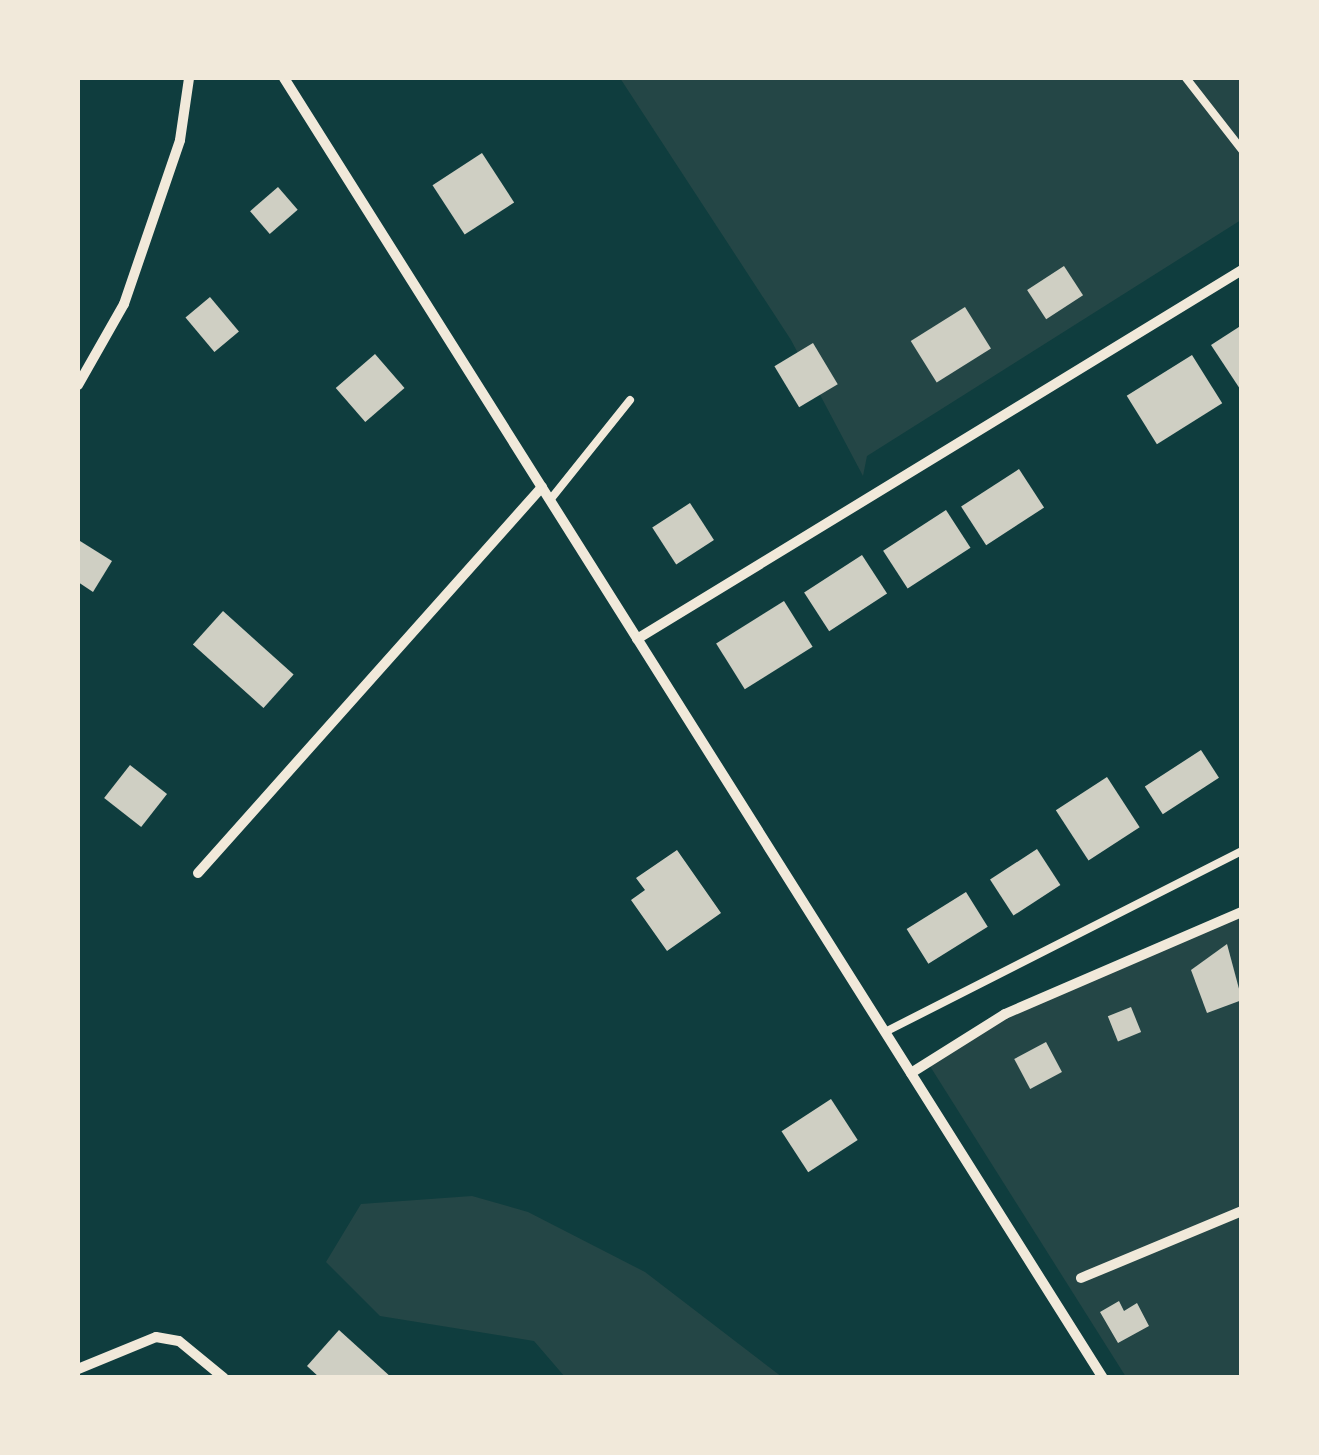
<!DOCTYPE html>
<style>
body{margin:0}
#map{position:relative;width:1319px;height:1455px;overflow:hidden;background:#0f3d3e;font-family:"DM Sans",sans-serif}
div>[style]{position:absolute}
.green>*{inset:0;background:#244646}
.building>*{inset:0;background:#cfcfc3;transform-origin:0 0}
.service>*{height:8px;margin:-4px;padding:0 4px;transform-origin:4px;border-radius:4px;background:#f1e9da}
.minor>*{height:10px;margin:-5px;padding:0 5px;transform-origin:5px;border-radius:5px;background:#f1e9da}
span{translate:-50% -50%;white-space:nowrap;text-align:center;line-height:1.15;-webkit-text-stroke:8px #f1e9da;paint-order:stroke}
.frame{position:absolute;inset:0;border:80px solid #f1e9da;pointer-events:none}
</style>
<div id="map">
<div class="green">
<div style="clip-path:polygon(620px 78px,1241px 78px,1241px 220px,867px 456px,863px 476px,791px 340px)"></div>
<div style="clip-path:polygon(1241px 912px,1241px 1377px,1126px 1377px,928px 1063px,1005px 1014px)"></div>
<div style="clip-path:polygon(472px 1196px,528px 1212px,645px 1272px,782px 1377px,565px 1377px,534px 1341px,380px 1316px,326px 1262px,361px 1204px)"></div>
</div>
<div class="building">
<div style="left:482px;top:153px;width:59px;height:59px;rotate:57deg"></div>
<div style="left:278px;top:187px;width:30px;height:37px;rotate:49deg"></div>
<div style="left:1064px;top:266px;width:35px;height:44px;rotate:57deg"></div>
<div style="left:210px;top:297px;width:45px;height:32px;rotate:50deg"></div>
<div style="left:965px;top:307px;width:49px;height:64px;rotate:58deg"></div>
<div style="clip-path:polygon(1242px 325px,1242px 392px,1211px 345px)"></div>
<div style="left:813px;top:343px;width:48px;height:45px;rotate:59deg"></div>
<div style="left:375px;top:354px;width:45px;height:52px;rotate:49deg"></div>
<div style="left:1192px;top:355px;width:57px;height:77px;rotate:58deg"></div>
<div style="left:1019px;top:469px;width:46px;height:69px;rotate:57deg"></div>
<div style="left:690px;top:503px;width:44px;height:45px;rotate:57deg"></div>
<div style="left:946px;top:510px;width:45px;height:75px;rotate:57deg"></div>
<div style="clip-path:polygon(80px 541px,112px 561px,93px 592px,78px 582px)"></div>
<div style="left:862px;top:555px;width:46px;height:69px;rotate:57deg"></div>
<div style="left:784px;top:601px;width:54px;height:80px;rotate:58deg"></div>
<div style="left:223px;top:611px;width:95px;height:45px;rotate:42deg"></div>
<div style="left:1201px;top:750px;width:33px;height:67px;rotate:57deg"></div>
<div style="left:130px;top:765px;width:47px;height:42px;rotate:38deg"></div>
<div style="left:1107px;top:777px;width:60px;height:61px;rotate:57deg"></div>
<div style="left:1037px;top:849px;width:43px;height:56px;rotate:57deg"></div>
<div style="clip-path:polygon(677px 850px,721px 913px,667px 951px,631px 900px,645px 890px,636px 878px)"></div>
<div style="left:966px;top:892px;width:41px;height:70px;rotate:58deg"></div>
<div style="clip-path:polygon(1227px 944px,1242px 1000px,1207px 1013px,1191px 970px)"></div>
<div style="left:1131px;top:1007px;width:27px;height:25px;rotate:68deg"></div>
<div style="left:1046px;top:1042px;width:34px;height:36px;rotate:62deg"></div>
<div style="left:831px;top:1099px;width:49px;height:59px;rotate:57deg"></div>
<div style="clip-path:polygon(1119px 1301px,1124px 1311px,1137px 1303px,1149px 1326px,1118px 1343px,1100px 1312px)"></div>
<div style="clip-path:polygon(339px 1330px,392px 1378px,320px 1378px,307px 1366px)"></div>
</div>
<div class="service">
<div style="left:1186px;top:78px;width:91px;rotate:52.1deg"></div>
<div style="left:550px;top:500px;width:128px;rotate:-51.3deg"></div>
<div style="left:885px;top:1032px;width:400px;rotate:-26.9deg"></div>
</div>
<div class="minor">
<div style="left:284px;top:78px;width:1536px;rotate:57.79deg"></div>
<div style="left:78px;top:385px;width:93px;rotate:-60.4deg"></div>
<div style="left:124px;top:304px;width:173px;rotate:-71.1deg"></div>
<div style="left:180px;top:140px;width:63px;rotate:-81.7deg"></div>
<div style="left:637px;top:639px;width:709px;rotate:-31.38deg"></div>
<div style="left:198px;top:873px;width:517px;rotate:-48.29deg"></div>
<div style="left:911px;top:1073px;width:111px;rotate:-32.1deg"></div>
<div style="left:1005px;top:1014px;width:258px;rotate:-23.3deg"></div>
<div style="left:1081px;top:1278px;width:174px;rotate:-22.6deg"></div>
<div style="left:78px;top:1369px;width:84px;rotate:-22.3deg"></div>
<div style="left:156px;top:1337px;width:23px;rotate:10deg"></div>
<div style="left:179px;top:1341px;width:58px;rotate:39.4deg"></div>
</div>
<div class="frame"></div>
</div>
